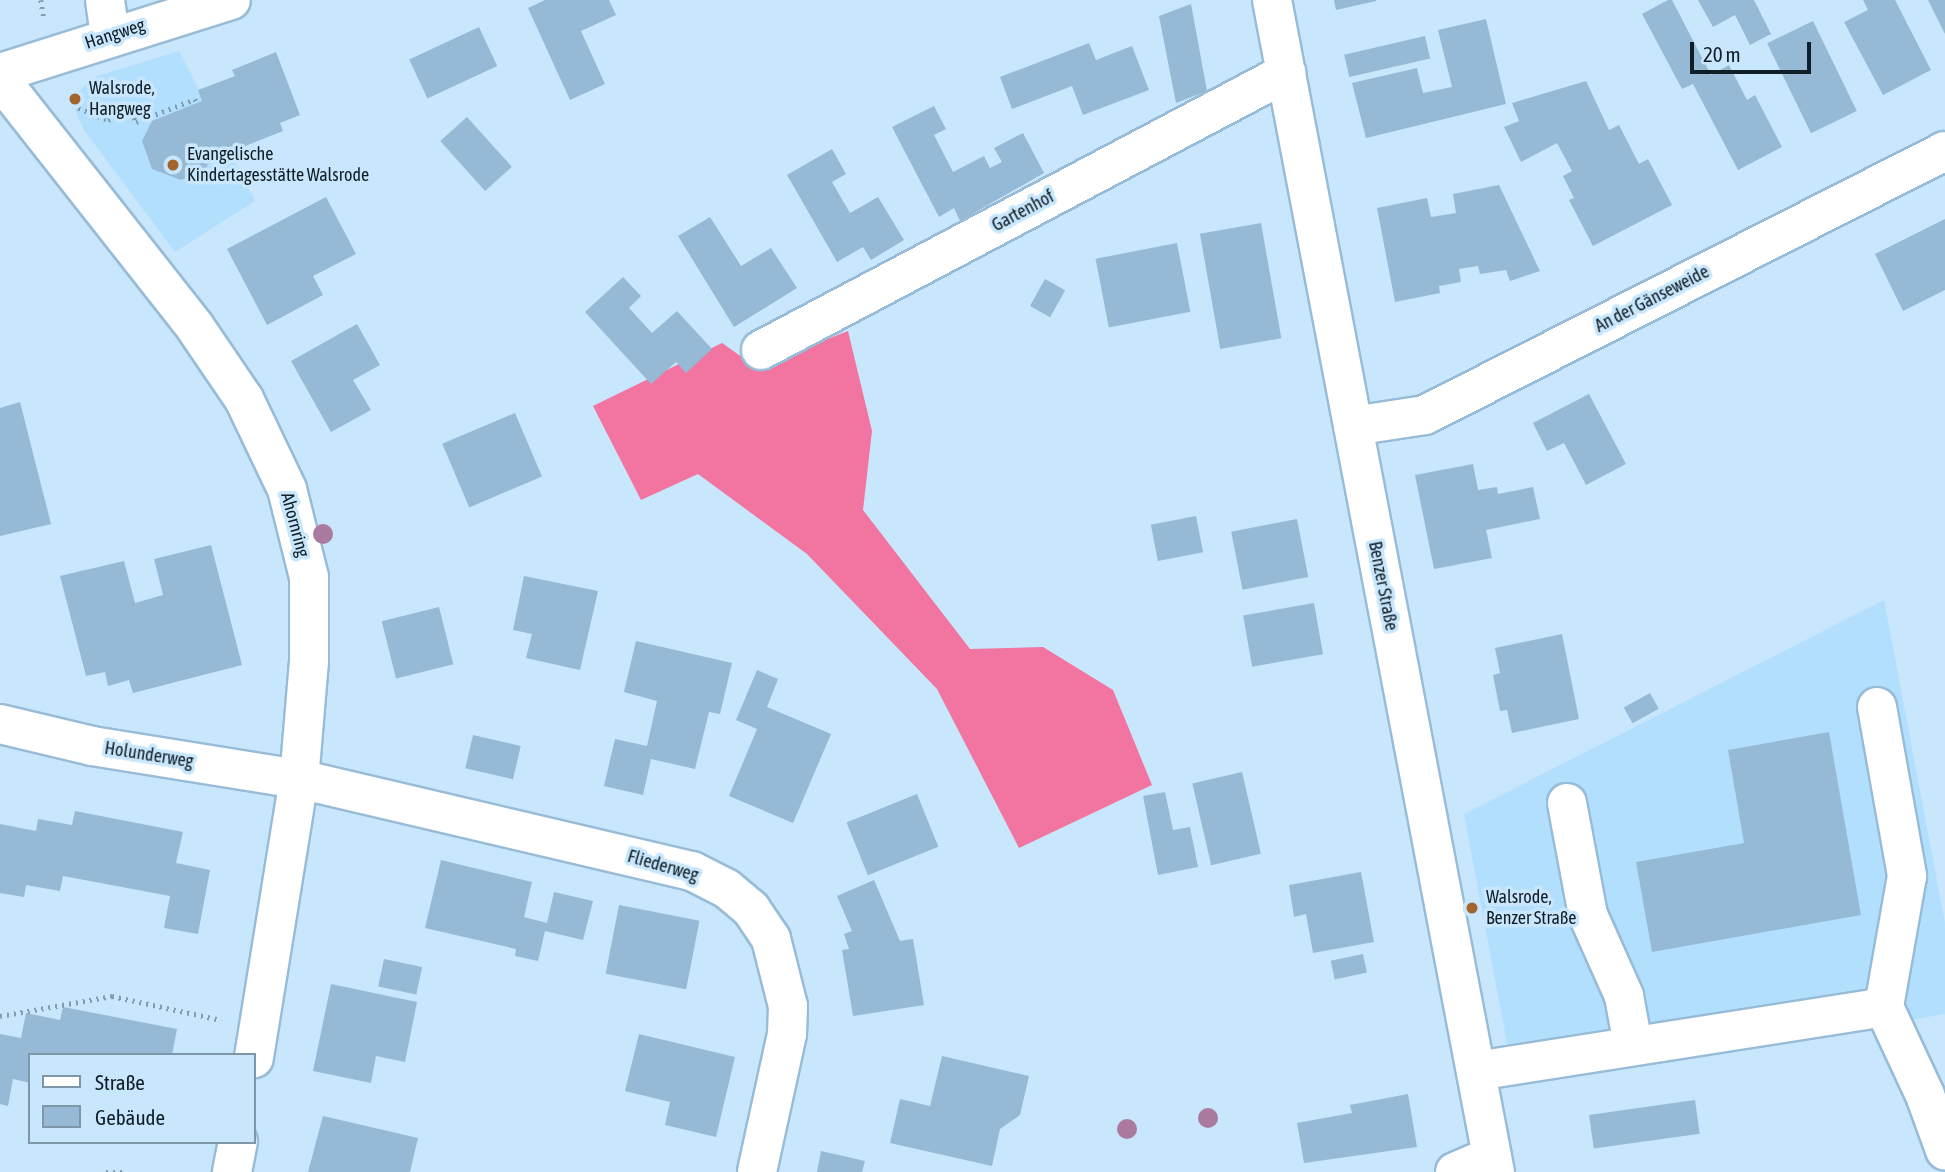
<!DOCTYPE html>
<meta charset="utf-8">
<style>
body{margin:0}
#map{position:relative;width:1945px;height:1172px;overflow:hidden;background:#c8e6fc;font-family:"Asap Condensed",sans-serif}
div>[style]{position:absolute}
.built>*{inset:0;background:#b3dfff}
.forest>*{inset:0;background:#f175a0}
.building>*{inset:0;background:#96bad5;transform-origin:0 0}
.path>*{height:4.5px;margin-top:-2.25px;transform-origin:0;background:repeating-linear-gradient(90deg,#849cad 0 2px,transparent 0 7px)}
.roads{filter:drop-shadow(2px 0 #98bcd7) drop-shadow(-2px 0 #98bcd7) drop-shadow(0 2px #98bcd7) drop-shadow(0 -2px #98bcd7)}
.minor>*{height:38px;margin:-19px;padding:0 19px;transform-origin:19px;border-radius:19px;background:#fff}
.trees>*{width:20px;height:20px;margin:-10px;border-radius:50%;background:#aa7b9e}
.dots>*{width:19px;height:19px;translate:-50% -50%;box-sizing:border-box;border:4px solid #c8e6fc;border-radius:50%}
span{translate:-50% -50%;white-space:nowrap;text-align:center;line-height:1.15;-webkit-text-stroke:7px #c8e6fc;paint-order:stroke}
.street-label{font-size:18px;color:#101e27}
.poi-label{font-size:18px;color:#101e27}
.left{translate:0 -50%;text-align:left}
.legend{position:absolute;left:28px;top:1053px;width:228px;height:91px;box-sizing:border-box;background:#c8e6fc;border:2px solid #7e96a7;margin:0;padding:9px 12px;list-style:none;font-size:21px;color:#101e27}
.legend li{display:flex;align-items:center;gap:14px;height:35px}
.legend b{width:35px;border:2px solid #7e96a7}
.scale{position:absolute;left:1690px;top:42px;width:121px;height:32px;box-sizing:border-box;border:4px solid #101e27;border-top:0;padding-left:9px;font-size:21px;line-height:24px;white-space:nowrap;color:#101e27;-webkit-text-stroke:5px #c8e6fc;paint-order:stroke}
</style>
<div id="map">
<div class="built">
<div style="clip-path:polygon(179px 51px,255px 201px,175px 252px,84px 130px,74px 108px,80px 90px,97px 76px)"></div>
<div style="clip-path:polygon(1884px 600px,1945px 923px,1945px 1014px,1515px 1086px,1464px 814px)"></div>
</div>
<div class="forest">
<div style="clip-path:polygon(848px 331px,872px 431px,863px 510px,970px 649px,1043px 647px,1113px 690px,1152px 785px,1019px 848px,937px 689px,807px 554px,698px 474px,641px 500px,593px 406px,722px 343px,756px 367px)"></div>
</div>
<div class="building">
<div style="clip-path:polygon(545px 0,609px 0,616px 15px,581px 31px,605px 84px,570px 100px,528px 8px)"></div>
<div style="clip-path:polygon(1334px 0,1376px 0,1376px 1px,1336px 10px)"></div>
<div style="clip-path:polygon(1668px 0,1672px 0,1711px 75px,1729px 65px,1747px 100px,1755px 95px,1782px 147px,1738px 170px,1693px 84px,1682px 89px,1642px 14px)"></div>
<div style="clip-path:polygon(1698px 0,1754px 0,1771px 34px,1750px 45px,1735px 15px,1713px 27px)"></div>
<div style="clip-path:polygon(1863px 0,1895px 0,1931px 70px,1883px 95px,1844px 22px,1868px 10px)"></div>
<div style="clip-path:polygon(1928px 0,1945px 0,1945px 34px)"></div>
<div style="clip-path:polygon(1191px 4px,1207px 91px,1176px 103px,1159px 16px)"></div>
<div style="clip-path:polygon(1486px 19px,1506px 104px,1366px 138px,1352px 83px,1417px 68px,1423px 93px,1452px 87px,1438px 30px)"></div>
<div style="left:1813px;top:21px;width:100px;height:51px;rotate:64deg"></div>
<div style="left:479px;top:27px;width:43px;height:77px;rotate:65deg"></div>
<div style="left:1425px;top:36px;width:23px;height:83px;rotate:77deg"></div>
<div style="clip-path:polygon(1089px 43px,1096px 60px,1132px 46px,1149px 90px,1083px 115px,1072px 86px,1012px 109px,1000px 77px)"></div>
<div style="clip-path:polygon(276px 52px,300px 115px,280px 123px,283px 131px,228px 153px,208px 164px,204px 172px,181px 180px,152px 169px,142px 141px,152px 121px,202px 101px,198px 90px,235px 76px,232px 70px)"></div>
<div style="clip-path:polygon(1586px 81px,1609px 130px,1619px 125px,1639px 164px,1648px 159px,1672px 205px,1593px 246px,1569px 200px,1574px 198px,1563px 176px,1572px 171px,1557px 143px,1521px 162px,1504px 127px,1519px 121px,1512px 103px)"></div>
<div style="clip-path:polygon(934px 106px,946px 129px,934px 135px,953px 172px,984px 156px,990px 168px,1002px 162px,994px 148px,1023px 133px,1044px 173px,960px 221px,954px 208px,939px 217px,892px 127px)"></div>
<div style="left:467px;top:117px;width:67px;height:36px;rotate:48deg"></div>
<div style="clip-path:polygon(832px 149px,846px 174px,832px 182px,850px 213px,878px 197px,904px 240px,871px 260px,863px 247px,837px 262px,787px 175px)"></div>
<div style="clip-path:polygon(1499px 185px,1540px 271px,1510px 281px,1506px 270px,1480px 274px,1478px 266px,1459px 269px,1461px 282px,1439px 286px,1440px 293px,1395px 302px,1377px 208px,1427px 198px,1431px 217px,1456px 213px,1453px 194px)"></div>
<div style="clip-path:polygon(326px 197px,356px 254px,313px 276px,323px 295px,267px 325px,227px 249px)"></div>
<div style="clip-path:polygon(710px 217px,741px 266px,771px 248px,797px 288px,734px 327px,678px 236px)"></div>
<div style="clip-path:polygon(1945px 219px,1945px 290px,1903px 311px,1875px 254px)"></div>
<div style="left:1261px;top:223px;width:117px;height:62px;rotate:80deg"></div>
<div style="left:1177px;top:243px;width:70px;height:83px;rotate:79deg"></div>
<div style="clip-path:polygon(623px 277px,641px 296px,629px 308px,652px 333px,677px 311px,712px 349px,686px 373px,676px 362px,651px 384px,585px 312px)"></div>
<div style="left:1045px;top:279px;width:23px;height:31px;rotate:29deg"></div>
<div style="clip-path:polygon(357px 324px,380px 365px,353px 380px,371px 410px,331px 432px,291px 361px)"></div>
<div style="clip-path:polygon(1589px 394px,1626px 464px,1586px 485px,1564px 443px,1547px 451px,1533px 423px)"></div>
<div style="clip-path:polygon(20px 402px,51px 524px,0 536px,0 408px)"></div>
<div style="left:515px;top:413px;width:69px;height:79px;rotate:67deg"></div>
<div style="clip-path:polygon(1473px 464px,1478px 490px,1497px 487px,1498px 494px,1533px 487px,1540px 519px,1486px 530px,1492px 558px,1434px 569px,1415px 475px)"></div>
<div style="left:1196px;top:516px;width:37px;height:46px;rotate:79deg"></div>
<div style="left:1297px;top:519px;width:59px;height:67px;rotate:79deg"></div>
<div style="clip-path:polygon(211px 545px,242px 665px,133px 693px,129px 680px,108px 686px,105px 672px,86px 676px,60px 576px,124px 561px,135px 603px,163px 595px,154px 559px)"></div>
<div style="clip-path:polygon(524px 576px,598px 591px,580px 670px,526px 658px,532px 634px,513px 630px)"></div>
<div style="left:1314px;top:603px;width:52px;height:72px;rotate:80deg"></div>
<div style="left:439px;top:607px;width:59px;height:59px;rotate:76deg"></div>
<div style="clip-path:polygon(1562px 634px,1579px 719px,1512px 733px,1507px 710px,1500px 711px,1493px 675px,1500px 673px,1495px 648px)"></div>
<div style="clip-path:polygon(636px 641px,732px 663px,720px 714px,709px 712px,695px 769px,651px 759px,643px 795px,604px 786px,615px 739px,647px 746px,657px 701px,624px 692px)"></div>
<div style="clip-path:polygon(757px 670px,778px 679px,767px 707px,831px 734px,793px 823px,729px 796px,757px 729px,736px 720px)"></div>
<div style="left:1650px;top:693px;width:18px;height:30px;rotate:61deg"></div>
<div style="clip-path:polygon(1829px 732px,1861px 915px,1652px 952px,1636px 862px,1744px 843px,1728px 750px)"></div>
<div style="left:473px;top:735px;width:49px;height:34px;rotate:13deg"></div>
<div style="left:1242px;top:772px;width:84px;height:51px;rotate:77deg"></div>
<div style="clip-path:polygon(1165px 792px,1173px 830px,1190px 827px,1198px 867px,1158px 875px,1143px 796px)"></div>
<div style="left:917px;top:794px;width:57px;height:76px;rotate:68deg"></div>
<div style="clip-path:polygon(75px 811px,183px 832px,176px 863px,210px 870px,198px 934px,164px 928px,170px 896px,63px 876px,60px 891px,26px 885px,24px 897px,0 893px,0 824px,36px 831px,38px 819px,72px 825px)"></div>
<div style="clip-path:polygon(441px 860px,532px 882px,524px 917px,547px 923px,554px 892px,593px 901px,583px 940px,545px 931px,538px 961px,515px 956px,516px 949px,425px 928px)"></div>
<div style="clip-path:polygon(1361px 872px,1374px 942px,1313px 953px,1306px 914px,1294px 917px,1289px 885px)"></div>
<div style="clip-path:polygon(874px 880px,900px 941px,913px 939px,924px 1005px,853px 1016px,842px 950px,849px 949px,844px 934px,852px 931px,837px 896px)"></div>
<div style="left:619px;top:905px;width:82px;height:70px;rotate:11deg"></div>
<div style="left:1363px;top:954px;width:19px;height:33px;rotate:78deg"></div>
<div style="left:384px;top:959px;width:39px;height:28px;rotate:12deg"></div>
<div style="clip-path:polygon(331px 984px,417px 1002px,405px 1062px,376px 1056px,371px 1083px,313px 1071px)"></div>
<div style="clip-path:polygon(63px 1007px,177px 1029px,172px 1055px,30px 1055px,30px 1083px,13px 1079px,8px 1106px,0 1104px,0 1034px,21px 1038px,26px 1013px,60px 1020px)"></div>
<div style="clip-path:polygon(639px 1034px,735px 1057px,716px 1137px,665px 1125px,670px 1102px,625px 1091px)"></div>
<div style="clip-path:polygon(942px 1056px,1029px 1076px,1020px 1115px,1000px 1129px,992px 1166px,890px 1143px,900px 1099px,930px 1106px)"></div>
<div style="clip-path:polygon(1408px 1094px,1417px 1147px,1304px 1163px,1297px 1123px,1352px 1113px,1350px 1105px)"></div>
<div style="left:1695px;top:1100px;width:34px;height:107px;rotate:82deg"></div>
<div style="clip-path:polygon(323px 1116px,418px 1138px,410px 1172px,308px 1172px)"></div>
<div style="clip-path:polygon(821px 1151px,865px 1161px,862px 1172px,817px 1172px)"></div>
</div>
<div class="path">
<div style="left:41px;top:0;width:20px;rotate:81deg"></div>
<div style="left:72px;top:105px;width:39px;rotate:23deg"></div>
<div style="left:108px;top:120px;width:26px;rotate:-21deg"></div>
<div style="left:132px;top:111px;width:12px;rotate:70deg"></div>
<div style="left:136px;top:122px;width:63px;rotate:-21.3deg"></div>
<div style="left:195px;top:99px;width:4px;rotate:63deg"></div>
<div style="left:0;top:1016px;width:114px;rotate:-10.1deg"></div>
<div style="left:112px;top:996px;width:112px;rotate:12.4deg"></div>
<div style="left:106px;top:1172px;width:18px"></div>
</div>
<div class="roads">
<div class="minor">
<div style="left:105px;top:0;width:35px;rotate:82deg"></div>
<div style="left:1272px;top:0;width:1193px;rotate:79.23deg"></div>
<div style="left:0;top:73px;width:242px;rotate:-17.5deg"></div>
<div style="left:0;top:79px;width:315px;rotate:51.8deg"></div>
<div style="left:195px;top:327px;width:87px;rotate:55.8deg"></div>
<div style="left:244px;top:399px;width:100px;rotate:64.5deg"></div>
<div style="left:287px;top:489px;width:91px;rotate:76deg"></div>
<div style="left:309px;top:577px;width:84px;rotate:90deg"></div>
<div style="left:309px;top:661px;width:118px;rotate:94.8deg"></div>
<div style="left:299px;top:779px;width:283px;rotate:99.2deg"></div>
<div style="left:761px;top:350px;width:594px;rotate:-27.82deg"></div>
<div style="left:1353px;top:426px;width:73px;rotate:-8.7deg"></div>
<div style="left:1425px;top:415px;width:583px;rotate:-26.92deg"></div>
<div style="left:1877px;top:707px;width:172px;rotate:79.9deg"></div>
<div style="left:1907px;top:876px;width:133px;rotate:100deg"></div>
<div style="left:1884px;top:1007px;width:97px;rotate:65deg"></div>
<div style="left:1925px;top:1095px;width:59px;rotate:70deg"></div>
<div style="left:0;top:724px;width:95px;rotate:13.4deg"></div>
<div style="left:92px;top:746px;width:210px;rotate:9.1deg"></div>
<div style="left:299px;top:779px;width:404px;rotate:13.2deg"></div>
<div style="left:692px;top:871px;width:38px;rotate:27deg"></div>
<div style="left:726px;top:888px;width:33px;rotate:40deg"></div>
<div style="left:751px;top:909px;width:36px;rotate:56deg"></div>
<div style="left:771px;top:939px;width:69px;rotate:75.8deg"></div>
<div style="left:788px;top:1006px;width:28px;rotate:92deg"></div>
<div style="left:787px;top:1034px;width:141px;rotate:102.3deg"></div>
<div style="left:1567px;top:803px;width:114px;rotate:79.4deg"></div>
<div style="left:1588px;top:915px;width:89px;rotate:66deg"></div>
<div style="left:1624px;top:996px;width:50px;rotate:79.6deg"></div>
<div style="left:1476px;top:1071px;width:413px;rotate:-8.9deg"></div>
<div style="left:232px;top:1172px;width:31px;rotate:-79deg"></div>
<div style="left:1455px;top:1172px;width:40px;rotate:-23.4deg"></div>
</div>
</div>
<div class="trees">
<div style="left:323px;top:534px"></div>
<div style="left:1208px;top:1118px"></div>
<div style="left:1127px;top:1129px"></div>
</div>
<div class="dots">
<div style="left:75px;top:99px;background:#a3652b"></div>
<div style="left:173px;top:165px;background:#a3652b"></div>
<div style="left:1472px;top:908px;background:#a3652b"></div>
</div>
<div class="street-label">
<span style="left:115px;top:34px;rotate:-18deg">Hangweg</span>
<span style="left:1023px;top:211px;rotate:-28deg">Gartenhof</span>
<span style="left:1652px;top:299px;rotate:-27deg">An der Gänseweide</span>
<span style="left:295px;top:525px;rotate:75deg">Ahornring</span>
<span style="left:1383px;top:586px;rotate:79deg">Benzer Straße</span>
<span style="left:149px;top:755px;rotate:9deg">Holunderweg</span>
<span style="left:663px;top:866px;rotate:16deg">Fliederweg</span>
</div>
<div class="poi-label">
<span class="left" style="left:89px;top:99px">Walsrode,<br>Hangweg</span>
<span class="left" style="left:187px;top:165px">Evangelische<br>Kindertagesstätte Walsrode</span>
<span class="left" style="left:1486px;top:908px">Walsrode,<br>Benzer Straße</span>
</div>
<ul class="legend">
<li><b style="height:9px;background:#fff"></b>Straße</li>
<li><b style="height:19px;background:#96bad5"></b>Gebäude</li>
</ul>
<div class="scale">20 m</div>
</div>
